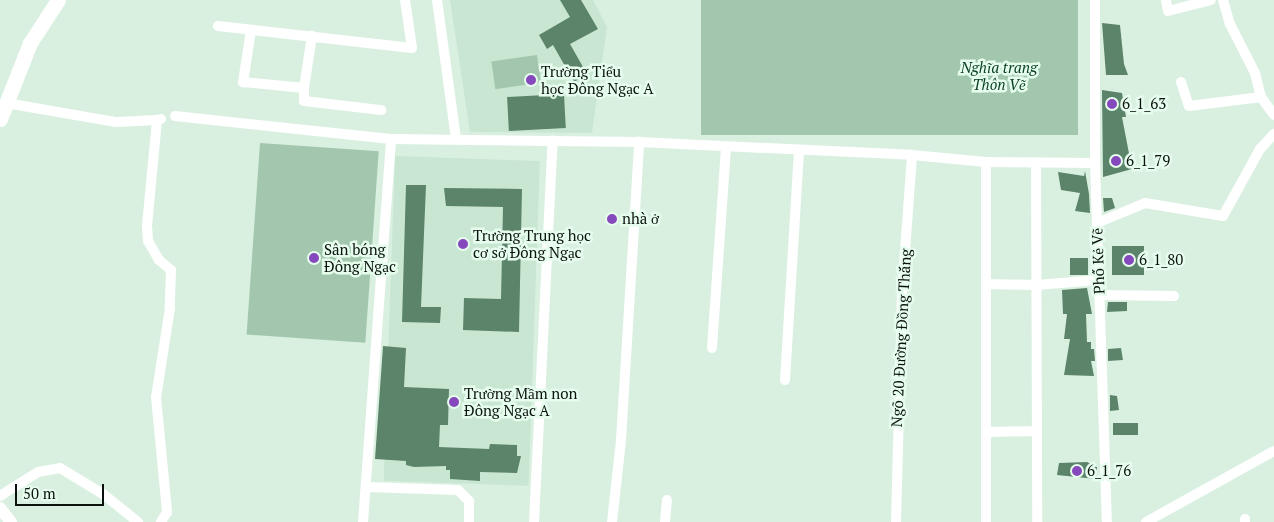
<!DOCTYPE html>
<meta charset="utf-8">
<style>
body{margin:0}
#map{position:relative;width:1274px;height:522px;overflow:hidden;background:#d9f0e0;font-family:"PT Serif",serif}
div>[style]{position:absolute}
.built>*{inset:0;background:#c9e6d2;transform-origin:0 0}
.green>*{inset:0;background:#a2c7ae;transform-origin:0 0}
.building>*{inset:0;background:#5b846a;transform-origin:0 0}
.minor>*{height:10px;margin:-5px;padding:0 5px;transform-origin:5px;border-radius:5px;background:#fff}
.tertiary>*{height:12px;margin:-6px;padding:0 6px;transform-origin:6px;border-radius:6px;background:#fff}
.secondary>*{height:15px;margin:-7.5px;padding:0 7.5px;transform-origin:7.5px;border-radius:7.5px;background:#fff}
.dots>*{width:14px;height:14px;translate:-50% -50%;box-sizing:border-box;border:2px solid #e6fded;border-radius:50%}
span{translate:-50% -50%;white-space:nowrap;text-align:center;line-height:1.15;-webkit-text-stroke:5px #e6fded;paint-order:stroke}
.park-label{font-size:15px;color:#073d22;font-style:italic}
.poi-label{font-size:15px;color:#0b120d}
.left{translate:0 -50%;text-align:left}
.street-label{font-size:15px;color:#0b120d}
.scale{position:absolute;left:15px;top:484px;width:89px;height:22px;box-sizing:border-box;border:2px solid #0b120d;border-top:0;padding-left:6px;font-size:15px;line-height:18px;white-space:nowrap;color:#0b120d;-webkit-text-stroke:4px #e6fded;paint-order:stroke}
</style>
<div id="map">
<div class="built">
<div style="clip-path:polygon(450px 0,593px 0,607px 27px,592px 133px,470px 132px)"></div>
<div style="left:395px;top:156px;width:145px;height:325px;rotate:2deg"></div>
</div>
<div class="green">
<div style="left:701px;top:0;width:377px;height:135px"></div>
<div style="left:537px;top:55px;width:28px;height:46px;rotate:82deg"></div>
<div style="left:260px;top:143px;width:119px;height:192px;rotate:4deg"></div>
</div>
<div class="building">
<div style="clip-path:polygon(560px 0,581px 0,598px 29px,570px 44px,587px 74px,574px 82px,553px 45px,547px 49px,539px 35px,570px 17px)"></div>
<div style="clip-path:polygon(1102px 23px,1120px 25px,1124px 64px,1128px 75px,1106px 75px)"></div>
<div style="clip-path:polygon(1102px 90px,1122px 93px,1126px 117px,1122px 117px,1132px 169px,1103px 177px)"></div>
<div style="left:564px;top:94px;width:34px;height:57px;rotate:87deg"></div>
<div style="clip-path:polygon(1085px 171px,1089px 194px,1090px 213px,1075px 211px,1080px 193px,1061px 190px,1058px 172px,1084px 176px)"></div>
<div style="clip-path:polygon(406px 185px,426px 185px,421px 307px,441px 307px,440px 323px,402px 322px)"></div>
<div style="clip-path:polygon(444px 188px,522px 189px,519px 332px,463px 330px,464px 298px,501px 299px,503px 207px,446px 206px)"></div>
<div style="clip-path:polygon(1103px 198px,1112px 198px,1115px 208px,1104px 212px)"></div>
<div style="left:1112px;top:246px;width:32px;height:29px"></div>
<div style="left:1070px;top:258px;width:18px;height:17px"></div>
<div style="clip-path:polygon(1087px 288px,1092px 314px,1086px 314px,1087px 342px,1091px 342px,1091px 349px,1094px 349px,1095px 361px,1091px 361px,1094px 376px,1064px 375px,1070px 339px,1064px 339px,1067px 314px,1063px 314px,1062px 290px)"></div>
<div style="clip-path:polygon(1108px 302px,1127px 302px,1127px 311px,1107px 312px)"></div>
<div style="clip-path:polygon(383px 346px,406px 348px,404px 387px,449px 389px,448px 425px,440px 425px,439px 447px,489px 449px,490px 444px,517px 445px,517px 456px,521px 456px,517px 473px,480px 472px,480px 481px,450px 479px,450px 470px,446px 470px,446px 466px,414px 467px,406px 465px,406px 461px,375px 459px)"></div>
<div style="clip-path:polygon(1121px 348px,1123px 360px,1108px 361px,1108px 349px)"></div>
<div style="clip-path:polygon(1110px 395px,1117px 396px,1119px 410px,1110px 411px)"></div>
<div style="left:1113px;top:423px;width:25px;height:12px"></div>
<div style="clip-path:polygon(1087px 462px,1097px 467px,1096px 479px,1057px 475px,1059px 463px)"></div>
</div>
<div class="minor">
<div style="left:437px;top:0;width:139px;rotate:82.2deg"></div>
<div style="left:1095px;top:0;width:163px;rotate:90deg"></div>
<div style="left:1095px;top:163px;width:359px;rotate:88.1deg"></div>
<div style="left:1166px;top:0;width:11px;rotate:80deg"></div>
<div style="left:1168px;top:11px;width:44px;rotate:-14.3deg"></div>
<div style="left:1223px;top:0;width:25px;rotate:74deg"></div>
<div style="left:1230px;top:24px;width:55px;rotate:63deg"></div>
<div style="left:1255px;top:73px;width:25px;rotate:76deg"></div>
<div style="left:1261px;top:97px;width:22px;rotate:54deg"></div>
<div style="left:218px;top:26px;width:195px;rotate:6.5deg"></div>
<div style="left:412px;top:48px;width:49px;rotate:-98.3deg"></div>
<div style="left:251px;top:30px;width:53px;rotate:98.7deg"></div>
<div style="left:243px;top:82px;width:61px;rotate:5.6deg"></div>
<div style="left:304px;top:88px;width:13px;rotate:90deg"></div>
<div style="left:304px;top:101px;width:78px;rotate:6.7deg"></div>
<div style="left:1181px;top:82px;width:25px;rotate:72deg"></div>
<div style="left:1189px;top:106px;width:73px;rotate:-7.1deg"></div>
<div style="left:304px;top:88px;width:53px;rotate:-81.3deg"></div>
<div style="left:6px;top:103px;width:112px;rotate:9.8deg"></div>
<div style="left:116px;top:122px;width:41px;rotate:-2.8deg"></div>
<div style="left:175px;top:116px;width:217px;rotate:6.1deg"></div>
<div style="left:391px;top:139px;width:248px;rotate:0.7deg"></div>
<div style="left:639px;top:142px;width:273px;rotate:2.7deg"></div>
<div style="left:912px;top:155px;width:74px;rotate:5.4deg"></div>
<div style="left:986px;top:162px;width:109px;rotate:0.5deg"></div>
<div style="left:161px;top:119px;width:4px;rotate:166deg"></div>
<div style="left:157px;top:120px;width:106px;rotate:95.4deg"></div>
<div style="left:147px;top:226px;width:15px;rotate:86deg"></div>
<div style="left:148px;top:241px;width:22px;rotate:60deg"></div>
<div style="left:159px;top:260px;width:16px;rotate:40deg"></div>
<div style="left:171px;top:270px;width:38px;rotate:92deg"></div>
<div style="left:170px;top:308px;width:90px;rotate:98.9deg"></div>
<div style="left:156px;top:397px;width:116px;rotate:84.5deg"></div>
<div style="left:167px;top:512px;width:12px;rotate:121deg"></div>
<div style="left:986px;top:162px;width:360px;rotate:90deg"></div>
<div style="left:1036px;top:163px;width:359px;rotate:89.8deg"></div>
<div style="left:1097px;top:223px;width:52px;rotate:-22.6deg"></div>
<div style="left:1145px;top:203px;width:79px;rotate:9.5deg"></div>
<div style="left:1223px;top:216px;width:77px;rotate:-61.1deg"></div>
<div style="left:1260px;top:149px;width:21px;rotate:-47deg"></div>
<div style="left:987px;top:284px;width:49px;rotate:1.2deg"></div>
<div style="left:1036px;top:285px;width:63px;rotate:-4.5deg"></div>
<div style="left:1099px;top:295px;width:75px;rotate:0.8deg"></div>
<div style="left:712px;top:348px;width:202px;rotate:-86deg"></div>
<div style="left:785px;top:380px;width:230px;rotate:-86.5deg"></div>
<div style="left:988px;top:432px;width:48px;rotate:-1.2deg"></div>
<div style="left:366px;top:487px;width:92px;rotate:1.9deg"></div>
<div style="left:458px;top:490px;width:16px;rotate:45deg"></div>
<div style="left:469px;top:501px;width:21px;rotate:90deg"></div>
<div style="left:0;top:496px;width:45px;rotate:-32.3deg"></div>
<div style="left:38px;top:472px;width:22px;rotate:-10deg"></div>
<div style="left:60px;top:468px;width:50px;rotate:31.2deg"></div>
<div style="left:103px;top:494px;width:45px;rotate:38.7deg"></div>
<div style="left:1245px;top:519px;width:3px;rotate:90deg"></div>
<div style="left:363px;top:522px;width:384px;rotate:-85.8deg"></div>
<div style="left:534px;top:522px;width:382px;rotate:-87.2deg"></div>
<div style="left:612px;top:522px;width:82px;rotate:-83.7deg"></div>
<div style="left:621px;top:440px;width:299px;rotate:-86.5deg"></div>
<div style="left:665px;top:522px;width:22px;rotate:-85deg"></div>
<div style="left:896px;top:522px;width:230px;rotate:-88.5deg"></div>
<div style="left:902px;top:292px;width:137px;rotate:-85.8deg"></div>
<div style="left:1146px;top:522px;width:146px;rotate:-29deg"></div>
</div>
<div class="tertiary">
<div style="left:0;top:508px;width:18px;rotate:52deg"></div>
</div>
<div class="secondary">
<div style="left:0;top:119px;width:82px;rotate:-68.5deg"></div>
<div style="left:30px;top:43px;width:51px;rotate:-56.9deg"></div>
</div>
<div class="dots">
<div style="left:531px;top:80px;background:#8648bd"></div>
<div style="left:1112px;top:104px;background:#8648bd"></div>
<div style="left:1116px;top:161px;background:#8648bd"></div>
<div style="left:612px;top:219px;background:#8648bd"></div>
<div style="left:463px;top:244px;background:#8648bd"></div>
<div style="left:314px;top:258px;background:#8648bd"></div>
<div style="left:1129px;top:260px;background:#8648bd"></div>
<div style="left:454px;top:402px;background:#8648bd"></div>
<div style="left:1077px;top:471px;background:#8648bd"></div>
</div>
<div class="park-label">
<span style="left:999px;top:76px">Nghĩa trang<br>Thôn Vẽ</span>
</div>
<div class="poi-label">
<span class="left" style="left:541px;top:80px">Trường Tiểu<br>học Đông Ngạc A</span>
<span class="left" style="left:1122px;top:104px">6_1_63</span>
<span class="left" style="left:1126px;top:161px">6_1_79</span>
<span class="left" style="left:622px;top:219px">nhà ở</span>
<span class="left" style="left:473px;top:244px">Trường Trung học<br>cơ sở Đông Ngạc</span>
<span class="left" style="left:324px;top:258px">Sân bóng<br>Đông Ngạc</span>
<span class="left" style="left:1139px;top:260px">6_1_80</span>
<span class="left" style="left:464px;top:402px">Trường Mầm non<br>Đông Ngạc A</span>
<span class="left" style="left:1087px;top:471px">6_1_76</span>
</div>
<div class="street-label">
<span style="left:1098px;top:261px;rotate:-92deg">Phố Kẻ Vẽ</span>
<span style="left:901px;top:338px;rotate:-87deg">Ngõ 20 Đường Đồng Thắng</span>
</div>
<div class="scale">50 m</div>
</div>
